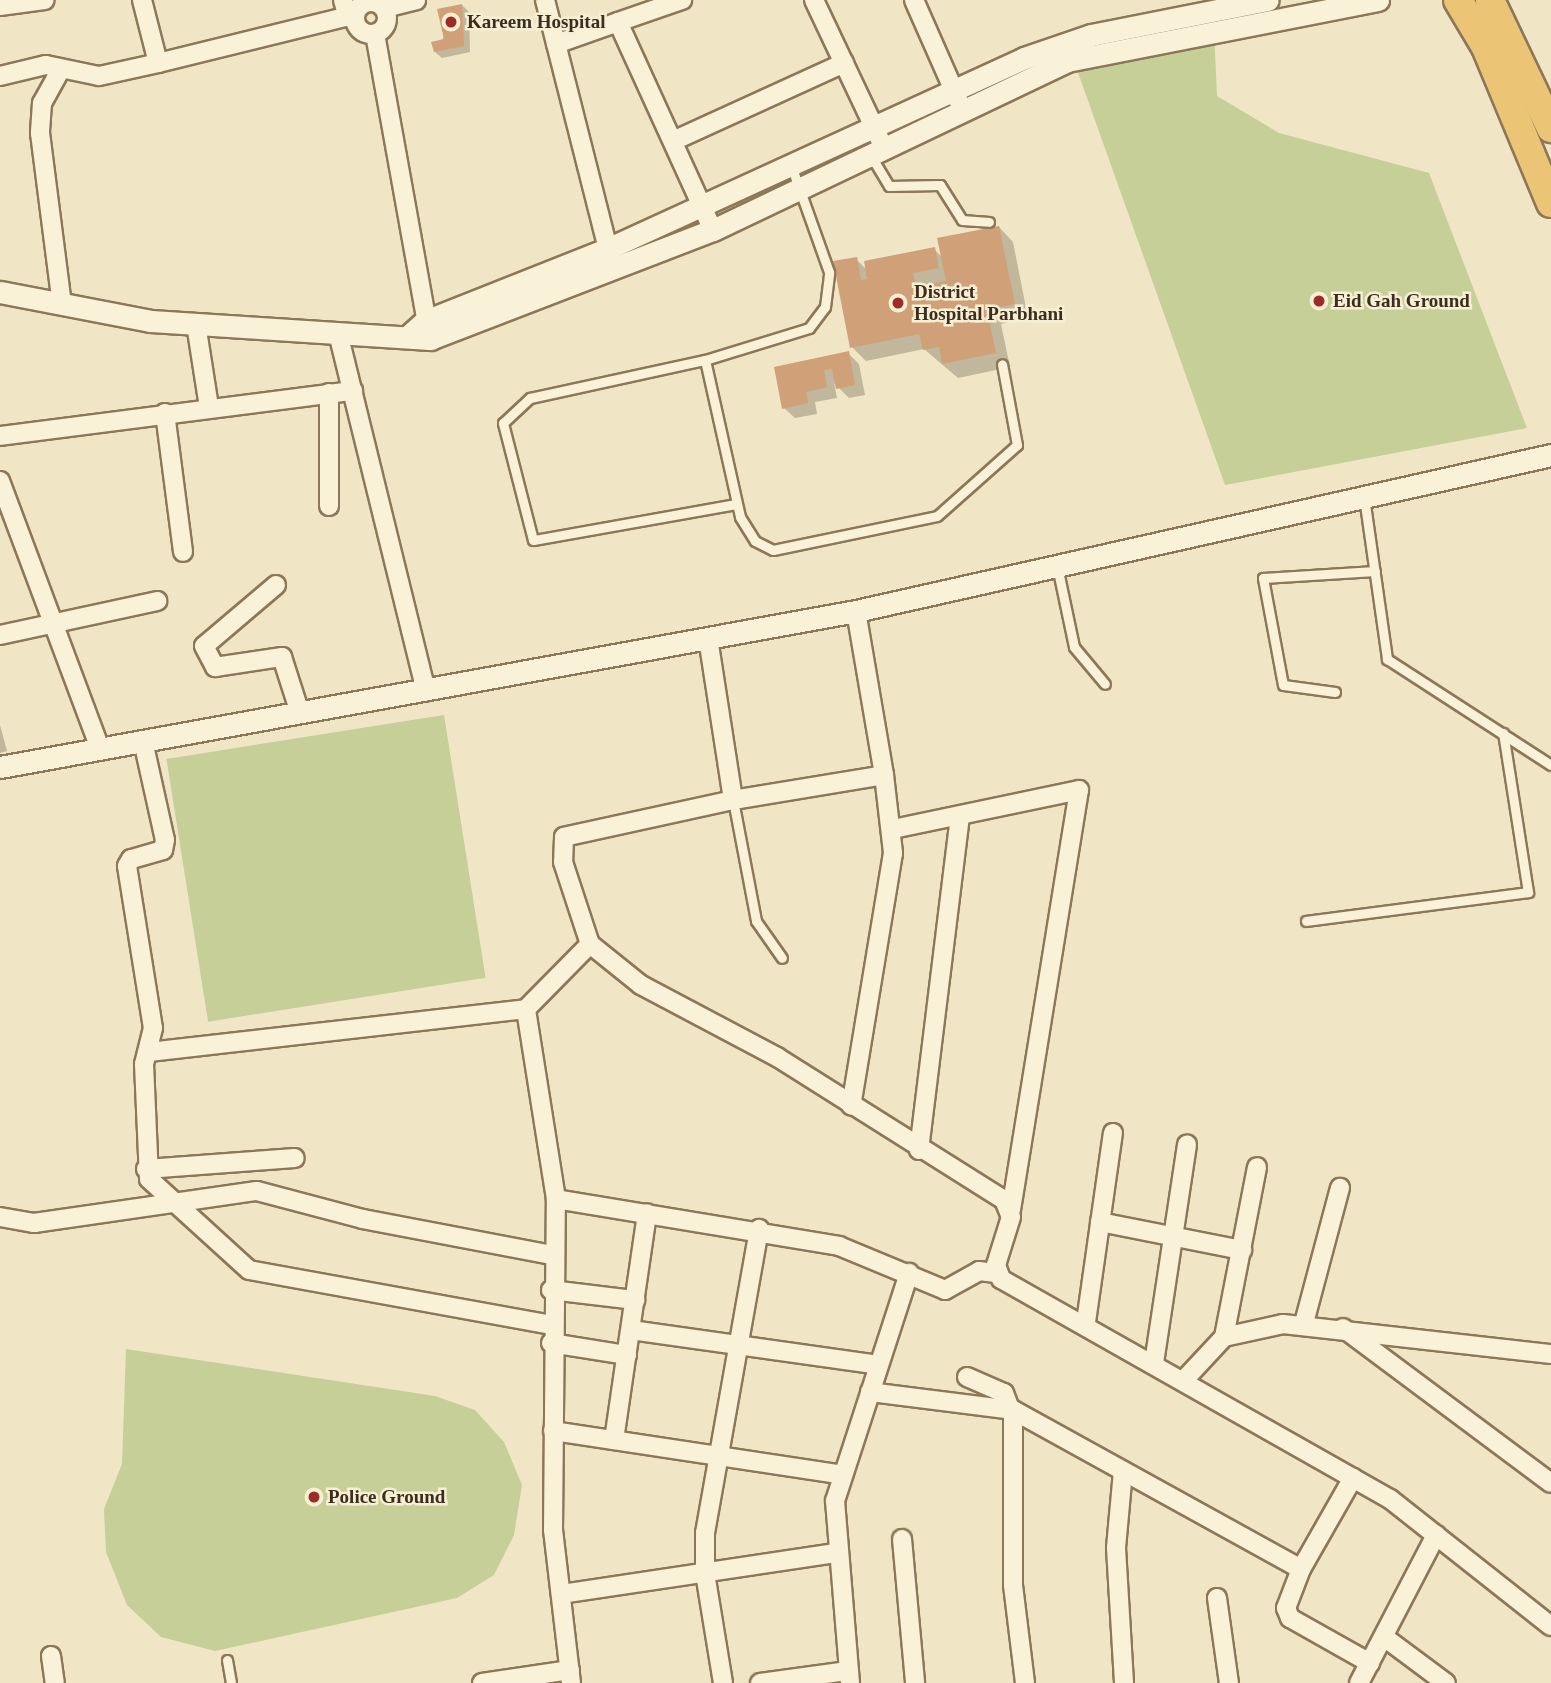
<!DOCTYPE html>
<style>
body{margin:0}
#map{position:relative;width:1551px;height:1683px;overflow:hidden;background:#f0e5c4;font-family:Georgia,serif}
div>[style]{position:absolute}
.green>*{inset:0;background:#c6cf97;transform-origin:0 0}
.shadow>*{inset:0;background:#0003}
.building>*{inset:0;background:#d0a178}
.roads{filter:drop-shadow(2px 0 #8c7759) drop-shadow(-2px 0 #8c7759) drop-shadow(0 2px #8c7759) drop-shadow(0 -2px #8c7759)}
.service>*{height:9px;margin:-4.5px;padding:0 4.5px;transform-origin:4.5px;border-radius:4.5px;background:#faf2d8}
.minor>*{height:18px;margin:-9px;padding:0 9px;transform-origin:9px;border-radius:9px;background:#faf2d8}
.minor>.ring{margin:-9px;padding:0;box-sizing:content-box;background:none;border:18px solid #faf2d8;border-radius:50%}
.tertiary>*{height:21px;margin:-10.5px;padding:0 10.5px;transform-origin:10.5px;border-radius:10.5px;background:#faf2d8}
.trunk>*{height:28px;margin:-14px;padding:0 14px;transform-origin:14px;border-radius:14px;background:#ecc476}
.dots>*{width:19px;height:19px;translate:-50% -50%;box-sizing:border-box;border:4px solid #f7efd4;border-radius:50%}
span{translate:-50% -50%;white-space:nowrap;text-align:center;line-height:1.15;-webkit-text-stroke:5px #f7efd4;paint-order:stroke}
.poi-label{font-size:19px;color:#3b2e1e;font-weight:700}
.left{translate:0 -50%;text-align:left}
</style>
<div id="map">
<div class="green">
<div style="clip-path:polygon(1214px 31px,1217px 96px,1279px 133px,1429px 173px,1527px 428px,1225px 485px,1076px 67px)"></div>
<div style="left:444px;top:715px;width:266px;height:281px;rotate:81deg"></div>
<div style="clip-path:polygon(126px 1349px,435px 1396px,475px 1410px,504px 1442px,522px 1485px,514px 1535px,494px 1575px,457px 1598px,215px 1651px,161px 1637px,127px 1605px,106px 1552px,104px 1509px,122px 1464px)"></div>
</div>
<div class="shadow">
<div style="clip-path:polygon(462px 5px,469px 12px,470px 52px,442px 58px,435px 52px)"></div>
<div style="clip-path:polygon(999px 227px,1013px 242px,1028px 318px,1001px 324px,1010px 367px,958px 378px,924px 349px,866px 361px,852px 347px,856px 259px,867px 270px,934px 249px,943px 258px)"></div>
<div style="clip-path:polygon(848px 353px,859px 364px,865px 395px,849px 398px,834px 383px,837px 398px,815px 402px,817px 414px,795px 418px,784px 408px,776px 368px)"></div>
<div style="clip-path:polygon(0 725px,7px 751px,0 753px)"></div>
</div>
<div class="building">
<div style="clip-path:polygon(462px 4px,464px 46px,434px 52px,431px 42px,444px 39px,437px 9px)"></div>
<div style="clip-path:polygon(999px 226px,1015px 304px,987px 310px,996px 353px,942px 364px,939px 347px,923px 350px,919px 334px,850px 348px,833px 261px,857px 257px,861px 280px,867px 279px,864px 261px,935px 247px,939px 268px,913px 273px,916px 287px,946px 281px,937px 238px)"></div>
<div style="clip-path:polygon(849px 351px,855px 385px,836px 389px,832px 369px,824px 370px,827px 387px,806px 392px,808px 403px,782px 409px,774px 367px)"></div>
</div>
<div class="roads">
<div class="service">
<div style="left:871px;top:156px;width:35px;rotate:59deg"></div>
<div style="left:889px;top:186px;width:51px;rotate:-1.1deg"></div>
<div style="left:940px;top:185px;width:41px;rotate:57.8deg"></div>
<div style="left:962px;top:220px;width:27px;rotate:4deg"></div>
<div style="left:705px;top:360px;width:161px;rotate:77.4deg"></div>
<div style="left:740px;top:517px;width:28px;rotate:58deg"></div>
<div style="left:755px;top:541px;width:20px;rotate:27deg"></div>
<div style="left:773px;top:550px;width:167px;rotate:-11.7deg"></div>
<div style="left:937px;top:516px;width:107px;rotate:-41.6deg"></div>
<div style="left:1017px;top:445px;width:82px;rotate:-100.5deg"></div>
<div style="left:1364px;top:497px;width:164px;rotate:81.9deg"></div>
<div style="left:1387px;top:659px;width:195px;rotate:32.9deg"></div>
<div style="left:736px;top:504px;width:206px;rotate:169.9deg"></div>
<div style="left:533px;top:540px;width:121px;rotate:-104.4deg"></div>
<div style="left:503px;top:423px;width:37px;rotate:-43deg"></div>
<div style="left:530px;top:398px;width:179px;rotate:-12.3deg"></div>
<div style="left:705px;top:360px;width:109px;rotate:-17.1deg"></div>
<div style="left:809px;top:328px;width:26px;rotate:-53deg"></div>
<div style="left:825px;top:307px;width:35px;rotate:-83deg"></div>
<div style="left:829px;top:272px;width:110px;rotate:-109.6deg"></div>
<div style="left:1057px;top:566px;width:83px;rotate:78.1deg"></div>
<div style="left:1074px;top:647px;width:48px;rotate:50deg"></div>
<div style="left:1335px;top:692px;width:52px;rotate:-172.3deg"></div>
<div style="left:1283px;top:685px;width:109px;rotate:-100.6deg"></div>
<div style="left:1263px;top:578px;width:112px;rotate:-3.6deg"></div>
<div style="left:733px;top:800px;width:123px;rotate:79.2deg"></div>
<div style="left:756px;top:921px;width:45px;rotate:54.9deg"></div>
<div style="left:1306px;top:921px;width:224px;rotate:-7.4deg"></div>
<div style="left:1528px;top:892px;width:161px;rotate:-98.9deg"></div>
<div style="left:227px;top:1660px;width:23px;rotate:80deg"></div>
</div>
<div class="minor">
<div style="left:142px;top:0;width:65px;rotate:75.7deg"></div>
<div style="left:158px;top:63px;width:202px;rotate:-13.8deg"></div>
<div style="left:343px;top:0;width:18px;rotate:74deg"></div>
<div style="left:545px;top:0;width:269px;rotate:75.8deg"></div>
<div style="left:814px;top:0;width:166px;rotate:64.7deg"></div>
<div style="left:914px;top:0;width:111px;rotate:66.2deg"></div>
<div class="ring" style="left:355px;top:2px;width:14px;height:14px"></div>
<div style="left:0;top:6px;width:45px;rotate:-7.6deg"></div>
<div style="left:385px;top:8px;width:32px;rotate:-14deg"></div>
<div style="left:618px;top:22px;width:68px;rotate:-19deg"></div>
<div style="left:375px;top:34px;width:305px;rotate:79.8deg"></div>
<div style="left:556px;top:44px;width:66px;rotate:-19.5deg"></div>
<div style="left:618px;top:22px;width:229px;rotate:65.5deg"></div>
<div style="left:61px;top:69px;width:39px;rotate:119deg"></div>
<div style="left:42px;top:103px;width:30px;rotate:94deg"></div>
<div style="left:40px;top:133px;width:172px;rotate:82.7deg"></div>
<div style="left:0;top:76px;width:47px;rotate:-13.4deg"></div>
<div style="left:46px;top:65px;width:54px;rotate:11.7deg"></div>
<div style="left:99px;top:76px;width:60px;rotate:-12.4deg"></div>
<div style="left:673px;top:141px;width:188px;rotate:-24.5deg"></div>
<div style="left:196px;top:324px;width:84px;rotate:81.1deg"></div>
<div style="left:338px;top:333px;width:369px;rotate:76.2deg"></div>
<div style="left:165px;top:413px;width:140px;rotate:82.6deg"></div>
<div style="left:0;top:436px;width:356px;rotate:-7.3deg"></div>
<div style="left:0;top:481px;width:286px;rotate:69.5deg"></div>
<div style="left:329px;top:506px;width:113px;rotate:-90deg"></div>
<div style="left:276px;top:585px;width:94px;rotate:139.7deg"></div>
<div style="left:204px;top:646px;width:24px;rotate:62deg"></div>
<div style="left:215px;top:667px;width:68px;rotate:-8.5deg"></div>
<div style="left:282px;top:657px;width:59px;rotate:72.2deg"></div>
<div style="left:856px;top:611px;width:166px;rotate:80.3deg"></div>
<div style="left:0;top:635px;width:161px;rotate:-12.2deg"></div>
<div style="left:708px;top:638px;width:164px;rotate:81.2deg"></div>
<div style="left:733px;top:800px;width:173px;rotate:167.7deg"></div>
<div style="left:564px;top:837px;width:25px;rotate:92deg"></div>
<div style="left:563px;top:862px;width:86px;rotate:71.8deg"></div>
<div style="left:590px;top:944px;width:65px;rotate:38.8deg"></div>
<div style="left:641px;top:985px;width:154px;rotate:27.9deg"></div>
<div style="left:777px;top:1057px;width:268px;rotate:32.2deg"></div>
<div style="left:1004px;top:1200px;width:18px;rotate:68deg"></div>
<div style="left:1011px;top:1217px;width:50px;rotate:107.4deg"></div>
<div style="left:996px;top:1265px;width:15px;rotate:70deg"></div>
<div style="left:1001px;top:1279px;width:447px;rotate:29.5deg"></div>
<div style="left:1390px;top:1499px;width:205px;rotate:38.3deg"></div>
<div style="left:143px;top:741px;width:101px;rotate:77.5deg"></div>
<div style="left:165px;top:840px;width:10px;rotate:101deg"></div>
<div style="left:163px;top:850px;width:33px;rotate:164deg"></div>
<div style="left:131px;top:859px;width:8px;rotate:120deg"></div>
<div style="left:127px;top:866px;width:164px;rotate:80.9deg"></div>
<div style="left:153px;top:1028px;width:37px;rotate:104deg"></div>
<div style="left:144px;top:1064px;width:115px;rotate:87.5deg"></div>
<div style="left:149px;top:1179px;width:135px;rotate:42.3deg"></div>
<div style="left:249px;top:1270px;width:307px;rotate:10.3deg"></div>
<div style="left:733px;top:800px;width:153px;rotate:-9.4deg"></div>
<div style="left:884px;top:775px;width:79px;rotate:83.4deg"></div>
<div style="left:893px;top:853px;width:256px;rotate:99.4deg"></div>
<div style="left:893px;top:829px;width:190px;rotate:-11.8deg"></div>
<div style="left:1079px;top:790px;width:425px;rotate:99.2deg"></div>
<div style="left:149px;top:1052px;width:379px;rotate:-6.5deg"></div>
<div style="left:919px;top:1150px;width:337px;rotate:-83deg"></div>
<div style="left:146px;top:1169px;width:149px;rotate:-4.2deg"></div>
<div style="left:556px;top:1199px;width:287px;rotate:9.4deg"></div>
<div style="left:839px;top:1246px;width:115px;rotate:22.5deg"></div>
<div style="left:945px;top:1290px;width:39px;rotate:-29deg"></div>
<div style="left:979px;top:1271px;width:17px;rotate:7deg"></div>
<div style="left:0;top:1217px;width:35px;rotate:10deg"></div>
<div style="left:34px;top:1223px;width:225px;rotate:-8.2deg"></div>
<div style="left:257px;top:1191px;width:110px;rotate:14.8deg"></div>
<div style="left:363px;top:1219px;width:192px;rotate:10.8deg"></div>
<div style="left:1100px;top:1222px;width:145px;rotate:11.2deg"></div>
<div style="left:551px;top:1290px;width:85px;rotate:6.8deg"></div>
<div style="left:1086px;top:1322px;width:191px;rotate:-81.9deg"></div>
<div style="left:1304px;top:1323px;width:140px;rotate:-75.1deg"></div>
<div style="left:1343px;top:1328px;width:259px;rotate:36.7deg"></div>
<div style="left:631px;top:1330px;width:250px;rotate:8deg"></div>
<div style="left:1224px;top:1337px;width:173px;rotate:-79deg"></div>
<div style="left:551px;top:1343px;width:77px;rotate:9deg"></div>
<div style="left:1154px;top:1363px;width:221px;rotate:-81.4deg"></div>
<div style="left:967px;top:1377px;width:40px;rotate:23.4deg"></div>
<div style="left:1004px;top:1393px;width:17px;rotate:69deg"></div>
<div style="left:1184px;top:1380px;width:59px;rotate:-47.1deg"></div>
<div style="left:1224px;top:1337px;width:60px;rotate:-12.4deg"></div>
<div style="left:1283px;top:1324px;width:270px;rotate:6.4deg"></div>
<div style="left:870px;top:1392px;width:144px;rotate:7.2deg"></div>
<div style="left:553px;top:1431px;width:293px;rotate:8.6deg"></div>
<div style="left:614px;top:1440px;width:229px;rotate:-81.7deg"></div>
<div style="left:1123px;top:1471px;width:77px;rotate:95.2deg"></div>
<div style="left:1116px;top:1548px;width:135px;rotate:86.6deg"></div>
<div style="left:902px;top:1539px;width:145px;rotate:84.8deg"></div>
<div style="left:1301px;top:1569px;width:42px;rotate:111deg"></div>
<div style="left:1286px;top:1608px;width:11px;rotate:68deg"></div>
<div style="left:1290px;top:1618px;width:92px;rotate:29.4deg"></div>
<div style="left:561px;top:1594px;width:277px;rotate:-8.5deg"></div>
<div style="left:1217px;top:1598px;width:86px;rotate:82deg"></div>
<div style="left:1384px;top:1637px;width:77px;rotate:36.6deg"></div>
<div style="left:51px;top:1656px;width:27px;rotate:82deg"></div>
<div style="left:482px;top:1683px;width:89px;rotate:-8.4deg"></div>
<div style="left:571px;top:1683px;width:154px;rotate:-96.7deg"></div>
<div style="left:553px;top:1530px;width:331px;rotate:-89.5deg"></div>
<div style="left:556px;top:1199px;width:192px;rotate:-99deg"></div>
<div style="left:526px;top:1009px;width:91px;rotate:-45.4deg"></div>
<div style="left:723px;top:1683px;width:111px;rotate:-99.3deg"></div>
<div style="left:705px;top:1573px;width:40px;rotate:-90deg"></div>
<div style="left:705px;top:1533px;width:309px;rotate:-79.9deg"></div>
<div style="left:760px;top:1683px;width:89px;rotate:-7.8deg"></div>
<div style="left:850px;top:1683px;width:183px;rotate:-94.7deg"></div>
<div style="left:835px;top:1501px;width:240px;rotate:-72deg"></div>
<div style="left:1025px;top:1683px;width:99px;rotate:-97deg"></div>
<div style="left:1013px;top:1585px;width:175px;rotate:-90deg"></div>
<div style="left:1013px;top:1410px;width:329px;rotate:28.9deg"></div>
<div style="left:1301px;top:1569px;width:105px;rotate:-60.3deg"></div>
<div style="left:1359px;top:1683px;width:167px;rotate:-62.5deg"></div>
</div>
<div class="tertiary">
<div style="left:0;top:292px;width:153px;rotate:10.9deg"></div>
<div style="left:150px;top:321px;width:281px;rotate:3.7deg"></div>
<div style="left:430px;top:339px;width:303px;rotate:-21.1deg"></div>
<div style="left:713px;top:230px;width:392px;rotate:-25.5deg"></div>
<div style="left:1067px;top:61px;width:317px;rotate:-11.1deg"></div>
<div style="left:407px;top:337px;width:24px;rotate:-42deg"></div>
<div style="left:425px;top:321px;width:196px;rotate:-21.6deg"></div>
<div style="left:607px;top:249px;width:459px;rotate:-24.6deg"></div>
<div style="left:1024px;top:58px;width:71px;rotate:-18.9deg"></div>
<div style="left:1091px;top:35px;width:180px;rotate:-11.2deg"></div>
<div style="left:0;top:767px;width:870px;rotate:-10.33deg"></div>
<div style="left:856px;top:611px;width:712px;rotate:-12.65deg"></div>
</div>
<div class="trunk">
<div style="left:1458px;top:0;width:55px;rotate:59.2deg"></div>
<div style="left:1486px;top:47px;width:169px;rotate:67.4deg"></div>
<div style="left:1490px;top:0;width:142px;rotate:64.5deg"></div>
</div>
</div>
<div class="dots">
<div style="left:451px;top:22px;background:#9e2c26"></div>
<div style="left:1319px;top:301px;background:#9e2c26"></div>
<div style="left:898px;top:303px;background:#9e2c26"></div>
<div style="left:314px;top:1497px;background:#9e2c26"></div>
</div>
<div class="poi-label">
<span class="left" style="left:467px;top:22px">Kareem Hospital</span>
<span class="left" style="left:914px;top:303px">District<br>Hospital Parbhani</span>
<span class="left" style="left:1333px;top:301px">Eid Gah Ground</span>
<span class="left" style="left:328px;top:1497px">Police Ground</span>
</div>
</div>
